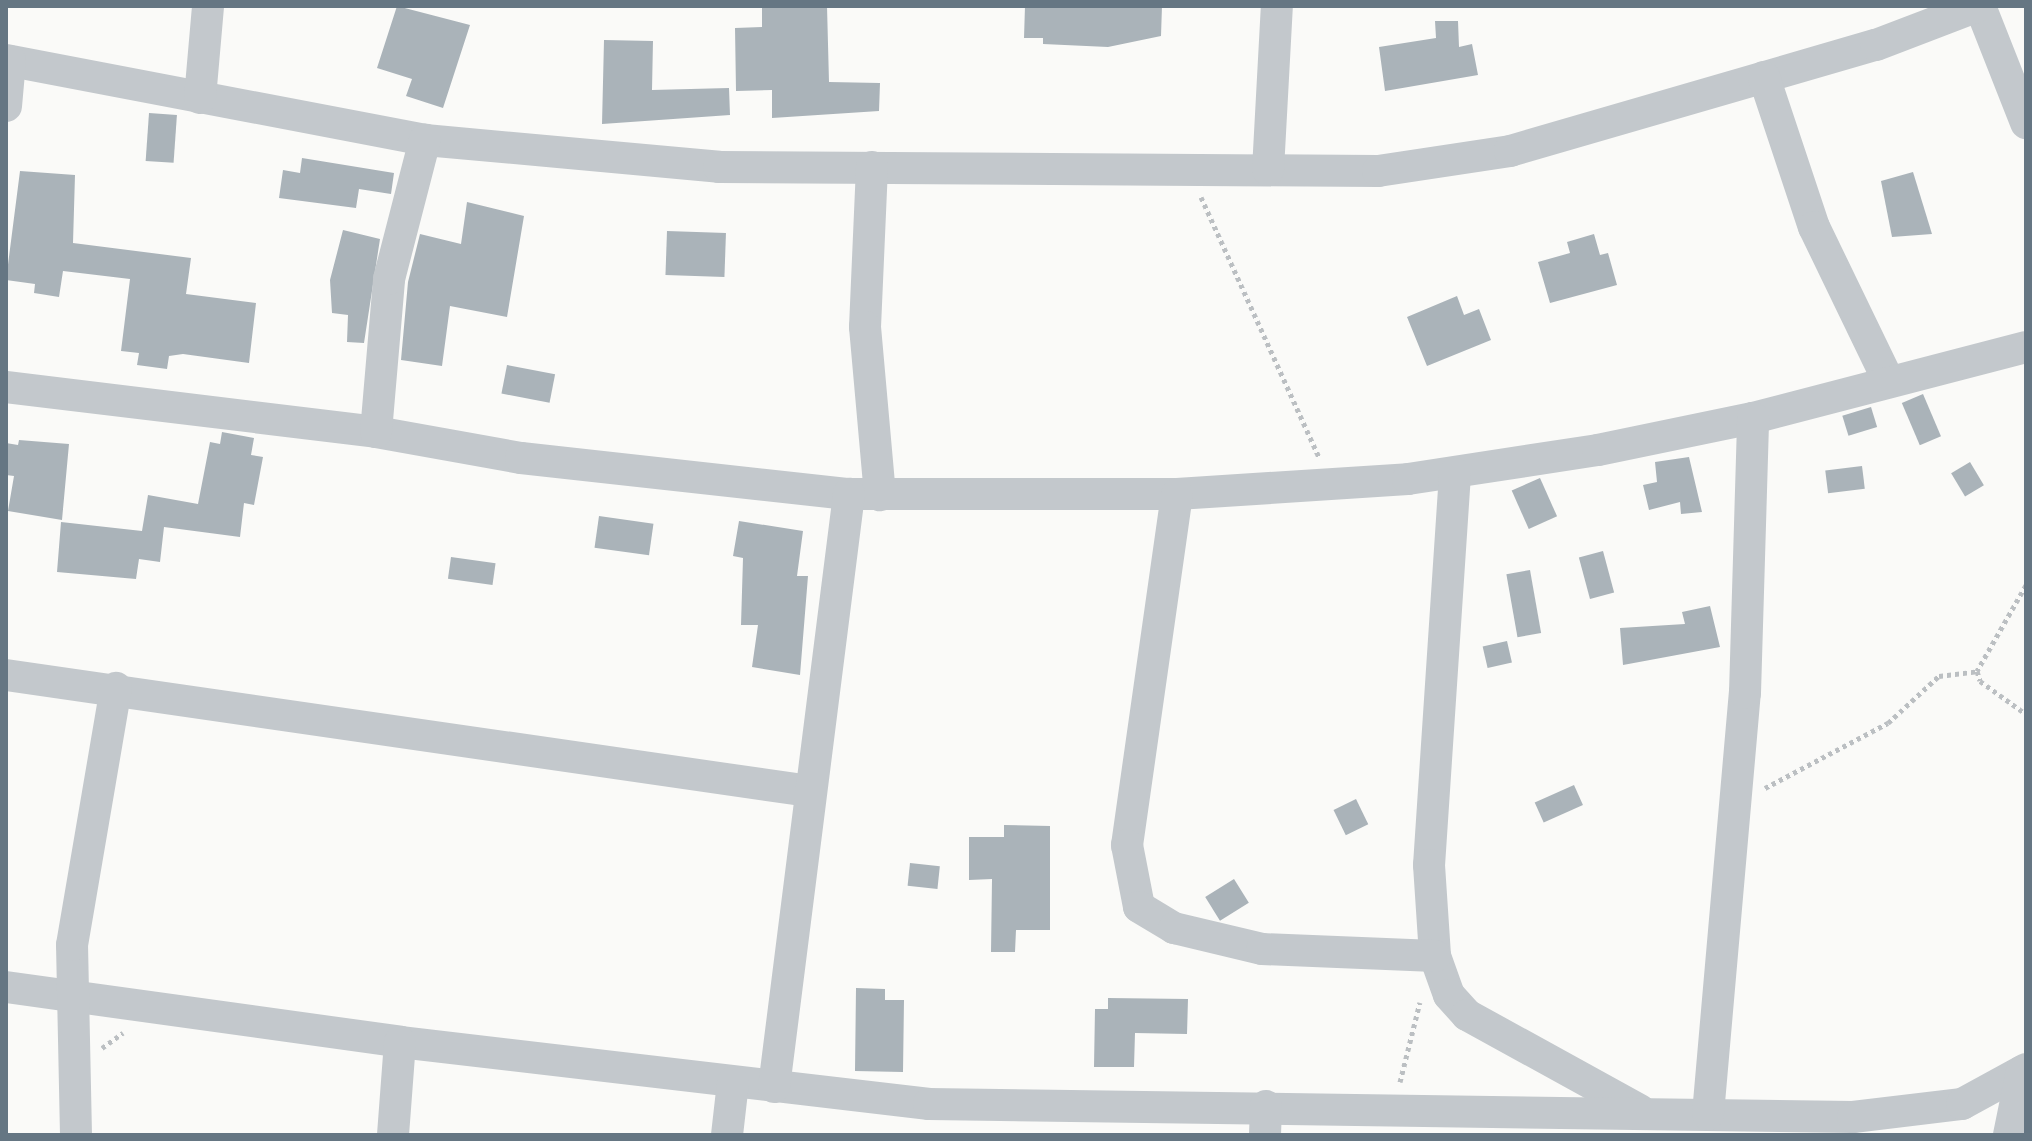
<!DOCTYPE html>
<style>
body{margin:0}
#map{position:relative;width:2032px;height:1141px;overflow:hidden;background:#fafaf8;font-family:"Archivo Narrow",sans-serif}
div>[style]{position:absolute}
.building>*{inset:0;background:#aab3b9;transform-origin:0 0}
.path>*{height:5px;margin-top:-2.5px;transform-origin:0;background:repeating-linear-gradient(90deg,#bbbfc2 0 4px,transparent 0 8px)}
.minor>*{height:32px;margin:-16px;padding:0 16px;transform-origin:16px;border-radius:16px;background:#c3c8cc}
span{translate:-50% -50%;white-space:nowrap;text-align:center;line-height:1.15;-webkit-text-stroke:8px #fff;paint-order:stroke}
.frame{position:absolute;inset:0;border:8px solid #657683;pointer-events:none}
</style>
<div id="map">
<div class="building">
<div style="clip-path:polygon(397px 6px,470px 25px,443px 108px,406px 96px,412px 79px,377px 68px)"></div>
<div style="clip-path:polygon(762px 6px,827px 6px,829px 82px,880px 83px,879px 111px,772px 118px,772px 90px,736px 91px,735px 28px,762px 27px)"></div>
<div style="clip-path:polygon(1025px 6px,1162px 6px,1161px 36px,1108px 47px,1043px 44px,1043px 38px,1024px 38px)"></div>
<div style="clip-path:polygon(1435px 21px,1458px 21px,1459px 47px,1472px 44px,1478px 75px,1385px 91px,1379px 47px,1436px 38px)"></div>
<div style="clip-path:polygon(604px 40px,653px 41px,652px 90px,729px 88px,730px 115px,602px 124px)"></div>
<div style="left:149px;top:113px;width:28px;height:48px;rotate:4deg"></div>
<div style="clip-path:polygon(302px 158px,394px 173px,391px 194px,359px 189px,356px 208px,279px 198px,283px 170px,300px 173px)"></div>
<div style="clip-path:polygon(20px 171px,75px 175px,73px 243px,191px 258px,186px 294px,256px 303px,249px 363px,183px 354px,169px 356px,167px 369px,137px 365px,139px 353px,121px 351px,130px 279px,63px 271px,59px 297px,34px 293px,35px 284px,6px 280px)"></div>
<div style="clip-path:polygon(1913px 172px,1932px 234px,1892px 237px,1881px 181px)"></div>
<div style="clip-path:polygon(467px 202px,524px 216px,507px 317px,450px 306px,442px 366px,401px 360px,408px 282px,420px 234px,461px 244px)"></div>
<div style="clip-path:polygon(343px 230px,380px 239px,364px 343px,347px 342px,348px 315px,332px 313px,330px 280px)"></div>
<div style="left:667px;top:231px;width:59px;height:44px;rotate:2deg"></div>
<div style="clip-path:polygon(1594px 234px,1600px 255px,1608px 253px,1617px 285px,1550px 303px,1538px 262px,1570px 253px,1567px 242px)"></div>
<div style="clip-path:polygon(1457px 296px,1464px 315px,1479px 309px,1491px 340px,1427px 366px,1407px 317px)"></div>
<div style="left:507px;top:365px;width:49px;height:29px;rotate:11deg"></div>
<div style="left:1923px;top:394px;width:46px;height:23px;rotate:67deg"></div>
<div style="left:1871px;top:407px;width:21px;height:30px;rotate:73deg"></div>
<div style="clip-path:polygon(222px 432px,254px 438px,251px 455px,263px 457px,254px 505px,244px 503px,240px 537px,164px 527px,160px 562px,139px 559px,136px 579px,57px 572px,61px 522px,142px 531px,148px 495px,198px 504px,210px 442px,220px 444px)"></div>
<div style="clip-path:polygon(19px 440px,69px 444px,62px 520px,8px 511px,14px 476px,6px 475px,6px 443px,18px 445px)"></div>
<div style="clip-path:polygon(1689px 457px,1702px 512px,1681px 514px,1680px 502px,1649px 510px,1643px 485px,1657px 482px,1655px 462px)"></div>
<div style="left:1970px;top:462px;width:27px;height:22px;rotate:59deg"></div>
<div style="left:1862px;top:466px;width:23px;height:37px;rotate:83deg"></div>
<div style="left:1540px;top:478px;width:42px;height:31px;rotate:66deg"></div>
<div style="left:599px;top:516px;width:55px;height:32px;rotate:8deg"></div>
<div style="clip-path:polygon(739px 521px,803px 531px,797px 576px,808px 576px,800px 675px,752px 667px,758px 625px,741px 625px,743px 558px,733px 556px)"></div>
<div style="left:1603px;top:551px;width:43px;height:25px;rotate:75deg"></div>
<div style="left:451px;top:557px;width:45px;height:22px;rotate:8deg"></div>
<div style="left:1530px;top:570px;width:64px;height:24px;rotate:80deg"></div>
<div style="clip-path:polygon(1710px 606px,1720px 647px,1623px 665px,1620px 628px,1685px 624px,1682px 612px)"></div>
<div style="left:1507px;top:641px;width:22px;height:25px;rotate:77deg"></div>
<div style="left:1574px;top:785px;width:22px;height:43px;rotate:66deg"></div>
<div style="left:1356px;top:799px;width:28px;height:25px;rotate:64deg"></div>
<div style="clip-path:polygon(1004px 825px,1050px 826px,1050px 930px,1016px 930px,1015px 952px,991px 952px,992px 879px,969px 880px,969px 837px,1004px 837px)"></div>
<div style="left:910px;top:863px;width:30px;height:23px;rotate:6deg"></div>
<div style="left:1234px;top:879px;width:28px;height:34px;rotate:58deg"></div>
<div style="clip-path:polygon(856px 988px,885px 989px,885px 1000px,904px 1000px,903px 1072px,855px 1071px)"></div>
<div style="clip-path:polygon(1108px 998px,1188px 999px,1187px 1034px,1135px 1033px,1134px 1067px,1094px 1067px,1095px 1009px,1108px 1009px)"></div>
</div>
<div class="path">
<div style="left:1201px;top:197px;width:286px;rotate:65.6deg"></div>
<div style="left:2026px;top:585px;width:99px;rotate:119.7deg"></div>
<div style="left:1977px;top:671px;width:10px;rotate:73deg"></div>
<div style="left:1980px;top:681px;width:57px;rotate:35.7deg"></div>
<div style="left:1765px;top:788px;width:139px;rotate:-27.9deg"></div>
<div style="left:1888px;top:723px;width:69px;rotate:-42.7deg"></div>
<div style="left:1939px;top:676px;width:38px;rotate:-7deg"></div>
<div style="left:102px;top:1048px;width:26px;rotate:-36deg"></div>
<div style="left:1400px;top:1082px;width:82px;rotate:-76deg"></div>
</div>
<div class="minor">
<div style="left:1980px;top:6px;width:126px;rotate:68.5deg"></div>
<div style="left:6px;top:60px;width:427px;rotate:10.8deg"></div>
<div style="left:425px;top:140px;width:295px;rotate:5.2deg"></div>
<div style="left:719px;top:167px;width:659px;rotate:0.35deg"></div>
<div style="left:1378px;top:171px;width:134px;rotate:-8.6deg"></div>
<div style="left:1510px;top:151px;width:381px;rotate:-16.2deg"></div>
<div style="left:1876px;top:45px;width:109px;rotate:-20.9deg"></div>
<div style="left:1764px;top:77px;width:158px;rotate:71.6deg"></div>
<div style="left:1814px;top:227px;width:170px;rotate:64.2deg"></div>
<div style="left:200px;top:98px;width:92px;rotate:-85deg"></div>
<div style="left:6px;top:106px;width:45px;rotate:-84.9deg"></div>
<div style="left:872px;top:167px;width:160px;rotate:92.5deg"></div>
<div style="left:865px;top:327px;width:169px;rotate:84.9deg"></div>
<div style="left:1268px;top:170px;width:164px;rotate:-86.9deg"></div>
<div style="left:6px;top:387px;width:373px;rotate:6.9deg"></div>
<div style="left:376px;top:432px;width:147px;rotate:10.2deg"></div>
<div style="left:521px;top:458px;width:330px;rotate:6.3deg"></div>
<div style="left:849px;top:494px;width:328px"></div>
<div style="left:1177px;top:494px;width:231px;rotate:-3.7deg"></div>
<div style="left:1408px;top:479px;width:192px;rotate:-8.7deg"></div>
<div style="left:1598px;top:450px;width:158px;rotate:-11.7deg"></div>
<div style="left:1753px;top:418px;width:282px;rotate:-14.6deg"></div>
<div style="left:376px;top:432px;width:154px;rotate:-85.1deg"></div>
<div style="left:389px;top:279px;width:144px;rotate:-75.5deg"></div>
<div style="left:1455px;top:474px;width:392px;rotate:93.8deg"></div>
<div style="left:1429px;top:865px;width:91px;rotate:86.2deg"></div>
<div style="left:1435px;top:956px;width:41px;rotate:70.3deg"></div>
<div style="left:1449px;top:995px;width:27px;rotate:48deg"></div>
<div style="left:1467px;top:1015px;width:197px;rotate:28.8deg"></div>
<div style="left:1177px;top:494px;width:355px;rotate:98.1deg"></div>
<div style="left:1127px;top:845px;width:63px;rotate:79deg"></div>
<div style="left:1139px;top:907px;width:41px;rotate:31deg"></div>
<div style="left:1174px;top:928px;width:90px;rotate:13.4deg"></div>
<div style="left:1262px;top:949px;width:173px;rotate:2.3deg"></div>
<div style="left:6px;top:675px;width:811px;rotate:8.22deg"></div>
<div style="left:6px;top:987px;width:398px;rotate:7.9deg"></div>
<div style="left:400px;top:1042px;width:533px;rotate:6.68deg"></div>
<div style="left:929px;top:1104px;width:924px;rotate:0.81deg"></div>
<div style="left:1853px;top:1117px;width:110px;rotate:-6.8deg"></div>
<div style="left:1962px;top:1104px;width:73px;rotate:-28.7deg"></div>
<div style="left:774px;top:1087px;width:598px;rotate:-82.79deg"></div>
<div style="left:1708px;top:1114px;width:423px;rotate:-85deg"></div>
<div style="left:1745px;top:693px;width:275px;rotate:-88.3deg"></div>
<div style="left:76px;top:1135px;width:190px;rotate:-91.2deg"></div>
<div style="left:72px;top:945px;width:261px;rotate:-80.3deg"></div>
<div style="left:393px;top:1135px;width:93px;rotate:-85.7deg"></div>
<div style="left:727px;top:1135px;width:53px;rotate:-83.5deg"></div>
<div style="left:1265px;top:1135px;width:29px;rotate:-88deg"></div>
<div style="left:2009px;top:1135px;width:65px;rotate:-78.5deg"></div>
</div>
<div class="frame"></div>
</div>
